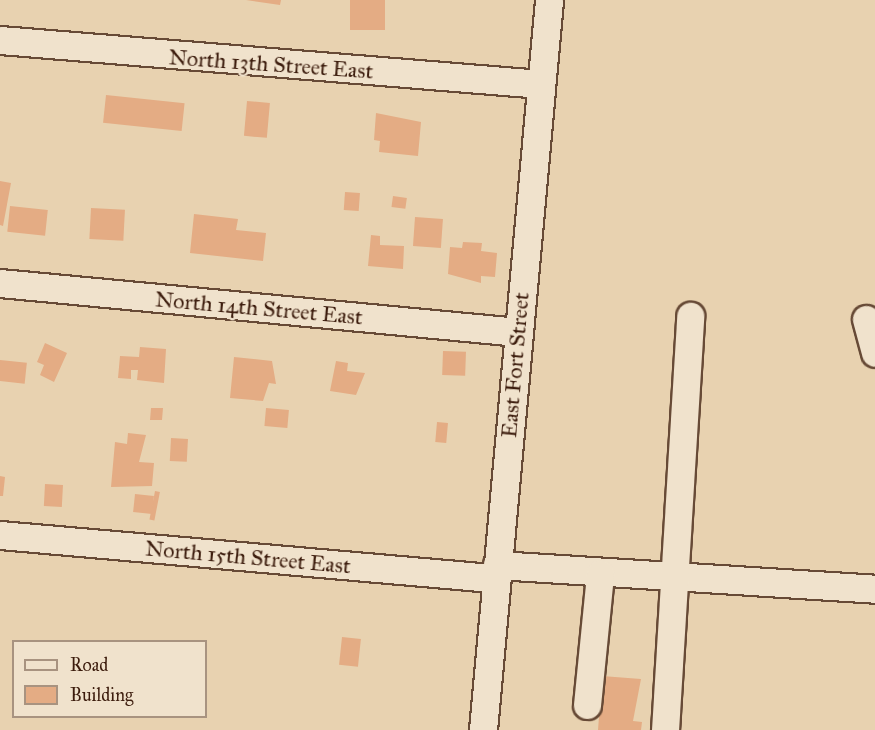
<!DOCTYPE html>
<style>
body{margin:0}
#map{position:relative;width:875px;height:730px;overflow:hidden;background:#e8d2b0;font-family:"IM FELL Great Primer",serif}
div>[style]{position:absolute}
.building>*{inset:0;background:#e4ac84;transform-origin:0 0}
.roads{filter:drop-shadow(2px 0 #674a36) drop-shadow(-2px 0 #674a36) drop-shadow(0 2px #674a36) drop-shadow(0 -2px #674a36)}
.minor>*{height:27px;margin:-13.5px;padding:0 13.5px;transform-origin:13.5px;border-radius:13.5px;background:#f0e2cc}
span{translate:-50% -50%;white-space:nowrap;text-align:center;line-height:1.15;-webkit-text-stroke:4.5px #f0e2cc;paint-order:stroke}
.street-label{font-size:22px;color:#3c1c0d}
.legend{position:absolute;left:12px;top:640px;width:195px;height:78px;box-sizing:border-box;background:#f0e2cc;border:2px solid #a89380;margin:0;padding:8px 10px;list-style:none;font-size:18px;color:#3c1c0d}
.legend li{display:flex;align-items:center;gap:12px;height:30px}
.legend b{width:30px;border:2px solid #a89380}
</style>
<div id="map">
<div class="building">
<div style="clip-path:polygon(246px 0,281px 0,280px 5px)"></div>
<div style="left:350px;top:0;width:35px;height:30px"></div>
<div style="left:106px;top:95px;width:79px;height:28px;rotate:6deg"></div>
<div style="left:247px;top:101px;width:23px;height:35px;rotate:5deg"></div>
<div style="clip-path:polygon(376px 113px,421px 122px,418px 156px,379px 152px,380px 141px,374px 140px)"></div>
<div style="clip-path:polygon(0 181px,11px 183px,3px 226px,0 225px)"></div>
<div style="left:345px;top:192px;width:15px;height:18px;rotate:4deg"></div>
<div style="left:393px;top:196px;width:14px;height:11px;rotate:8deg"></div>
<div style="left:10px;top:206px;width:38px;height:26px;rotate:6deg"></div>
<div style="left:91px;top:208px;width:34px;height:31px;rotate:3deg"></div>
<div style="clip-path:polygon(194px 214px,238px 219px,236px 230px,266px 233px,263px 261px,190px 253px)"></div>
<div style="left:415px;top:217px;width:28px;height:29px;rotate:4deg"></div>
<div style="clip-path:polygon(371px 235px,380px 236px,380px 245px,404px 246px,403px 269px,368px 266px)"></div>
<div style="clip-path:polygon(463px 242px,482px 243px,481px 251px,497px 253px,495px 277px,481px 276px,481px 283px,448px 274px,450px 247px,462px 248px)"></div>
<div style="clip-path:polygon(45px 343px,67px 353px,54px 382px,40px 375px,44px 365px,37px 362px)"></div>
<div style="clip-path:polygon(140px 347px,166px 349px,164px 383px,137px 380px,138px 370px,131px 370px,131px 379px,118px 378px,120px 356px,139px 357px)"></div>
<div style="left:443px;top:351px;width:23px;height:24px;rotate:2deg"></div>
<div style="clip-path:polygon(234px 357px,272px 361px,276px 384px,269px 383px,263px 401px,230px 398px)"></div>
<div style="left:0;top:360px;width:27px;height:21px;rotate:6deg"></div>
<div style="clip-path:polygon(336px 361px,348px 363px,347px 371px,365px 373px,356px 395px,330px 391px)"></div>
<div style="clip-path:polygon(151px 408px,163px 408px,162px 420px,150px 420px)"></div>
<div style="left:266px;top:408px;width:23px;height:18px;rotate:5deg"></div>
<div style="left:437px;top:422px;width:11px;height:20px;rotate:5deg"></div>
<div style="clip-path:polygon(128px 433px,146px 435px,139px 462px,154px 463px,152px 486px,111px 487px,115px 442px,127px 444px)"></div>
<div style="left:171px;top:438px;width:17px;height:23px;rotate:3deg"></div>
<div style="clip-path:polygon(0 476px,5px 477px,3px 496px,0 496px)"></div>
<div style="left:45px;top:484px;width:18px;height:22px;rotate:3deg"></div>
<div style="left:155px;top:491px;width:5px;height:29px;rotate:11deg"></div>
<div style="left:135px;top:494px;width:19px;height:18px;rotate:6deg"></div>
<div style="left:342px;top:637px;width:19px;height:28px;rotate:6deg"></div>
<div style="clip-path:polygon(602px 676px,641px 679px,633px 721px,642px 722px,641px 730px,598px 730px)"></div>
</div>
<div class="roads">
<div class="minor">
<div style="left:0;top:40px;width:543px;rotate:4.65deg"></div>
<div style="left:0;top:283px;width:520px;rotate:5.4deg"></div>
<div style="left:866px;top:319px;width:35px;rotate:75deg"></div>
<div style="left:0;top:535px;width:498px;rotate:5deg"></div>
<div style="left:497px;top:565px;width:379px;rotate:3.6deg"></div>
<div style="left:587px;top:705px;width:132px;rotate:-84.3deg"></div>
<div style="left:483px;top:730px;width:733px;rotate:-84.83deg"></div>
<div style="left:665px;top:730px;width:415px;rotate:-86.5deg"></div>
</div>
</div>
<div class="street-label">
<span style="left:271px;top:64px;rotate:4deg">North 13th Street East</span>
<span style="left:259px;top:308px;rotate:5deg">North 14th Street East</span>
<span style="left:515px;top:365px;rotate:-85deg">East Fort Street</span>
<span style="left:248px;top:557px;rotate:5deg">North 15th Street East</span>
</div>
<ul class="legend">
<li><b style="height:8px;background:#f0e2cc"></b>Road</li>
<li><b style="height:16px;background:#e4ac84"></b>Building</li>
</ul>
</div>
